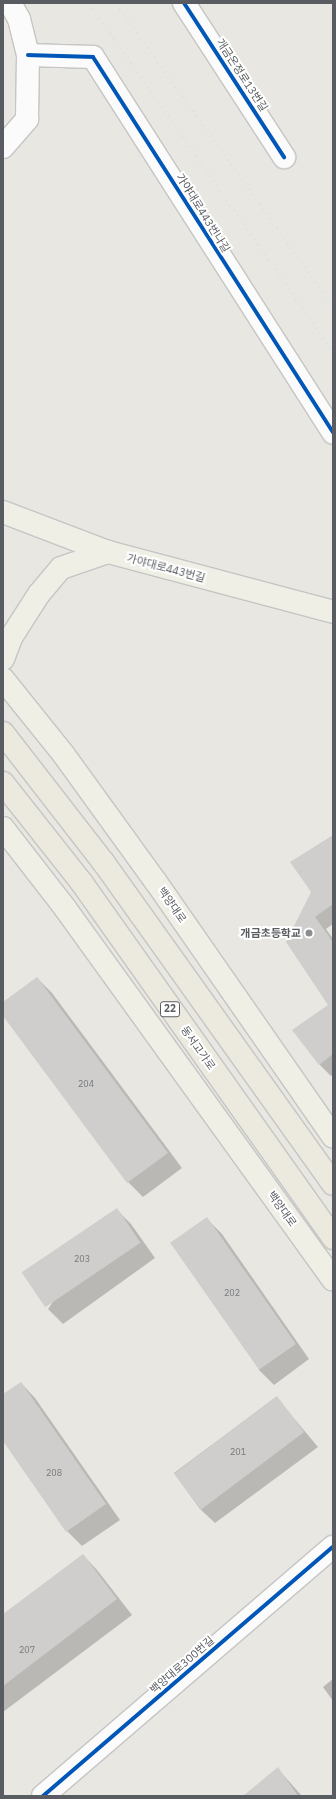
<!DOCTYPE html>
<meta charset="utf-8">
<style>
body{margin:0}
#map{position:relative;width:336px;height:1799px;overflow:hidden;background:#e8e7e2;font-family:"IBM Plex Sans","Noto Sans KR",sans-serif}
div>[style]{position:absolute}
.shadow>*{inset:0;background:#0003}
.building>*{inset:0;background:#cfcecc;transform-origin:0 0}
.roads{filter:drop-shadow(1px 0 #c5c5c5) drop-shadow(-1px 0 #c5c5c5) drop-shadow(0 1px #c5c5c5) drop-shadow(0 -1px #c5c5c5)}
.minor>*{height:22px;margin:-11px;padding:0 11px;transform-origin:11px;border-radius:11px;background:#fcfbfb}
.major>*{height:22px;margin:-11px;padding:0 11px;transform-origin:11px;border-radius:11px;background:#f0efe6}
.highway>*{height:22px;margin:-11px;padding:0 11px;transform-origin:11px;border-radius:11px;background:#eceadf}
.rail>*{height:3px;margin-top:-1.5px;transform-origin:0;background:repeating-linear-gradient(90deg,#e0e0df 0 1px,transparent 0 6px)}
.cycleway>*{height:4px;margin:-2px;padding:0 2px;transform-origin:2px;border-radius:2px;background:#0057b8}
.dots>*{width:11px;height:11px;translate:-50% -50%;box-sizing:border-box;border:2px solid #fff;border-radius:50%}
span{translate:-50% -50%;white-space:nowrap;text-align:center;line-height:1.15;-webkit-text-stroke:4px #fff;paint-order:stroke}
.number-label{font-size:9px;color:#787a7c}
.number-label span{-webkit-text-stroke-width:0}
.shield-label span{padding:1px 3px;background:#fff;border:1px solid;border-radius:3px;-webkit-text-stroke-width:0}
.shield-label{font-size:10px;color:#595c60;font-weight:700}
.street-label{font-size:11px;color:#595c60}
.poi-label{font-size:11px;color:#595c60;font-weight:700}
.right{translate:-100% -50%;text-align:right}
.frame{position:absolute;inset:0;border:4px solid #595c60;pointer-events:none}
</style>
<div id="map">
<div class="shadow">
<div style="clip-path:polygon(333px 836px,333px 924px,326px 929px,333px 939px,333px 1074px,331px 1076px,319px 1064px,329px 1005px,288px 942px,312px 892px)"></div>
<div style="clip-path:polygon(37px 978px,52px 993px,182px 1168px,143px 1197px,128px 1182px,3px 1014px,3px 1003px)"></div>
<div style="clip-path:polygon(116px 1209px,131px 1224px,155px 1258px,63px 1324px,48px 1309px)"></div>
<div style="clip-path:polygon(207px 1219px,222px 1234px,309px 1359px,274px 1385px,259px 1370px)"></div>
<div style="clip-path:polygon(21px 1383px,35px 1398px,120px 1520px,82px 1546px,67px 1531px,3px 1439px,3px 1395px)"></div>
<div style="clip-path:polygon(276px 1397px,318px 1447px,215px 1523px,200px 1509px,174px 1473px)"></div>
<div style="clip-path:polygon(83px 1555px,97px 1570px,132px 1615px,3px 1712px,3px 1616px)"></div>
<div style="clip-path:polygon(333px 1679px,333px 1701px,323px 1687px)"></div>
<div style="clip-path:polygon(278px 1769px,302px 1796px,244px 1796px)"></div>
</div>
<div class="building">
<div style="clip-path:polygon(333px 835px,333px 904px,315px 917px,333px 942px,333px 1054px,319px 1065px,292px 1030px,328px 1005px,286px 942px,311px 892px,290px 862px)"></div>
<div style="clip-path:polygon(37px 977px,168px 1153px,127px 1183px,3px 1016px,3px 1002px)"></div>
<div style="left:117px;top:1208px;width:42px;height:115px;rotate:56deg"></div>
<div style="left:207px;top:1217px;width:155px;height:45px;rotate:55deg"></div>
<div style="clip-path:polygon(21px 1382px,106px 1504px,66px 1532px,3px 1441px,3px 1394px)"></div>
<div style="left:277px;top:1396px;width:45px;height:129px;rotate:53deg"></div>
<div style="clip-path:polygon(83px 1554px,117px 1599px,3px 1686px,3px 1614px)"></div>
<div style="clip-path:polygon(278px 1767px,298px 1796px,243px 1796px)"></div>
</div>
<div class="roads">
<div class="minor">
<div style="left:184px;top:3px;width:184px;rotate:57deg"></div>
<div style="left:28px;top:55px;width:65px;rotate:1.8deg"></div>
<div style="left:93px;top:57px;width:446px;rotate:57.4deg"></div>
<div style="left:3px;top:147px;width:37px;rotate:-49deg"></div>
<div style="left:27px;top:119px;width:64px;rotate:-89.1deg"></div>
<div style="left:28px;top:55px;width:37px;rotate:-104deg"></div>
<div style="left:19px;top:19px;width:18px;rotate:-119deg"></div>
<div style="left:43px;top:1796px;width:382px;rotate:-40.7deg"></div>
</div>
<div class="major">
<div style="left:3px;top:512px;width:112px;rotate:20.9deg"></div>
<div style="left:108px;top:552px;width:233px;rotate:14.9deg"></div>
<div style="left:3px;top:659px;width:25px;rotate:-69deg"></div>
<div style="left:12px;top:636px;width:50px;rotate:-57.3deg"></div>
<div style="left:39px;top:594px;width:34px;rotate:-50deg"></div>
<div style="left:61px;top:568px;width:50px;rotate:-18.8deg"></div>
<div style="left:3px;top:679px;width:97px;rotate:51.2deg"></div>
<div style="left:64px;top:755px;width:157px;rotate:54.1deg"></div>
<div style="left:156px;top:882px;width:310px;rotate:55.2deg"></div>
<div style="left:3px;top:828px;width:101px;rotate:52.2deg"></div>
<div style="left:65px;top:908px;width:458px;rotate:54.2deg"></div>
</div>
<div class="highway">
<div style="left:3px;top:733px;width:165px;rotate:52.2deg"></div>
<div style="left:104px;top:863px;width:394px;rotate:54.5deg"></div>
<div style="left:3px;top:783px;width:127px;rotate:51.7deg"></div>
<div style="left:82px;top:883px;width:435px;rotate:54.7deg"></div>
</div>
</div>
<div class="rail">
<div style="left:89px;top:3px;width:425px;rotate:55deg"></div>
<div style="left:116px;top:3px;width:373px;rotate:54.4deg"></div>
</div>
<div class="cycleway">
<div style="left:184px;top:3px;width:184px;rotate:57deg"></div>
<div style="left:28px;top:55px;width:65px;rotate:1.8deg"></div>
<div style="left:93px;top:57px;width:446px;rotate:57.4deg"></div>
<div style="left:43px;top:1796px;width:382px;rotate:-40.7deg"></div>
</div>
<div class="dots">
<div style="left:309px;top:933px;background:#8b8d8e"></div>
</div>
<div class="number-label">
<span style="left:86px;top:1084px">204</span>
<span style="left:82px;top:1259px">203</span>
<span style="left:232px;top:1293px">202</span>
<span style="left:238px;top:1452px">201</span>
<span style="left:54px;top:1473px">208</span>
<span style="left:27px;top:1650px">207</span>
</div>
<div class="shield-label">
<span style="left:170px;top:1009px">22</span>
</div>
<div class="street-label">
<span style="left:242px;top:75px;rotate:57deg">개금온정로13번길</span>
<span style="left:203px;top:213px;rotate:58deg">가야대로443번나길</span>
<span style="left:166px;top:568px;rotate:15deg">가야대로443번길</span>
<span style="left:172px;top:905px;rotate:55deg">백양대로</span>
<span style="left:198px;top:1048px;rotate:55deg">동서고가로</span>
<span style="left:282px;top:1209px;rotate:54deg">백양대로</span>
<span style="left:182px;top:1665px;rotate:-41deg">백양대로300번길</span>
</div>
<div class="poi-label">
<span class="right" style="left:301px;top:933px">개금초등학교</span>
</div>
<div class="frame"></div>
</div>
